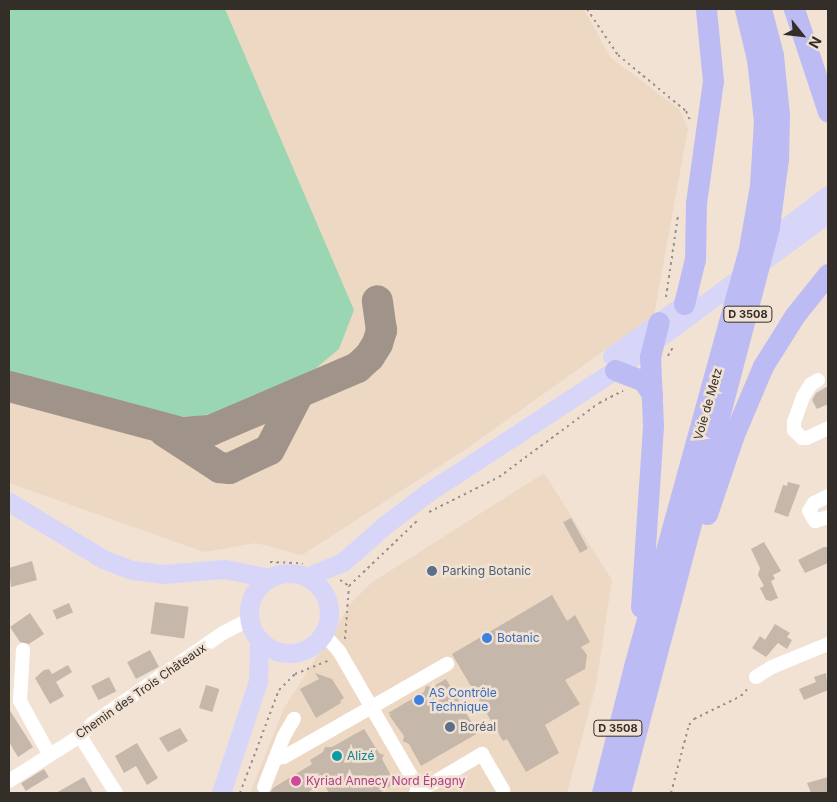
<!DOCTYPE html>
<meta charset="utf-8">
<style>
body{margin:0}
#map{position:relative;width:837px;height:802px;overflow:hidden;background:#f1e2d4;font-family:Inter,sans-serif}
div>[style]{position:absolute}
.built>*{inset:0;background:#ecd8c3}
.green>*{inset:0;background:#9bd6b2}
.taxiway>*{height:31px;margin:-15.5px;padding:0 15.5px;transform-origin:15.5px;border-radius:15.5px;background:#a0948a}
.building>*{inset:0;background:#c5b7a9;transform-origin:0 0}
.path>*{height:2px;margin-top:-1px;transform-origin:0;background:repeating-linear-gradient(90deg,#9c9187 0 2.5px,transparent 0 6.5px)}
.minor>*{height:14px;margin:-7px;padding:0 7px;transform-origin:7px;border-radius:7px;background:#fff}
.major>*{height:19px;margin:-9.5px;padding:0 9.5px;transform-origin:9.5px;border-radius:9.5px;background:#d7d6f8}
.major>.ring{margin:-9.5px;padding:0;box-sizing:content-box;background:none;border:19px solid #d7d6f8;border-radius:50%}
.highway>*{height:21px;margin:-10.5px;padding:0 10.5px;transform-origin:10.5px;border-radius:10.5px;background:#bdbbf3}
.dots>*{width:14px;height:14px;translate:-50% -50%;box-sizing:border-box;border:2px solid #f1e2d4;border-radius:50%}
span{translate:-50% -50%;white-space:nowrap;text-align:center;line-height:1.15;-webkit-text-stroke:5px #f1e2d4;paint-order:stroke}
.shield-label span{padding:1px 4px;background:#f1e2d4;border:1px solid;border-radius:4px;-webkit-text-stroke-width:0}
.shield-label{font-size:11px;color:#342e29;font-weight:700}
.street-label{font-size:12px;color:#342e29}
.service-label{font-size:12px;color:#4e5e75}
.left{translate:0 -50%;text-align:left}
.shop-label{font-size:12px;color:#366cbe}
.culture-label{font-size:12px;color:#0d838f}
.hotel-label{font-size:12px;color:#b23c85}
.frame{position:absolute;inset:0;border:10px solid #342e29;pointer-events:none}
.north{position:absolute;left:777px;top:10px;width:50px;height:50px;-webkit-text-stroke:4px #f1e2d4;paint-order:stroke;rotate:119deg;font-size:14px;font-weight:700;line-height:20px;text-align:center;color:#342e29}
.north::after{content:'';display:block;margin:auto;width:18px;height:22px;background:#342e29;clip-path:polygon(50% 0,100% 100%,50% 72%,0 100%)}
</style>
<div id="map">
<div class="built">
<div style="clip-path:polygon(9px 9px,584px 9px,610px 57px,680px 110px,688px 128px,654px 315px,469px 447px,302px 555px,256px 543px,204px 552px,9px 483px)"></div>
<div style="clip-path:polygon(544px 473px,612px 580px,596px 685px,567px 793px,250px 793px,284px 708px,352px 602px,371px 583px)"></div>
</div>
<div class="green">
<div style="clip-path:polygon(9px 9px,225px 9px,354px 310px,339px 349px,315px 369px,224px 411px,196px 417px,163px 415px,9px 372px)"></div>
</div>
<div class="taxiway">
<div style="left:9px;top:386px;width:178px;rotate:15deg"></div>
<div style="left:181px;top:432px;width:29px;rotate:-4deg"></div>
<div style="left:210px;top:430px;width:160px;rotate:-23.2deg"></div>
<div style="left:357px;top:367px;width:16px;rotate:-43deg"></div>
<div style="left:369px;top:356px;width:15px;rotate:-58deg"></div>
<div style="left:377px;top:343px;width:14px;rotate:-73deg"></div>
<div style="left:381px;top:330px;width:30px;rotate:-98deg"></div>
<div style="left:164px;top:431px;width:66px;rotate:33.2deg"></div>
<div style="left:219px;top:467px;width:10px;rotate:6deg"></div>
<div style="left:229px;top:468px;width:44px;rotate:-25.4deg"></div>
<div style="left:269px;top:449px;width:63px;rotate:-62.6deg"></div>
</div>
<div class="building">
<div style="clip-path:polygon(828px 386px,828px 404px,817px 409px,812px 400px,816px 393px)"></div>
<div style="clip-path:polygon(788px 482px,800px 485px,788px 517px,774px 512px,783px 485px,787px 486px)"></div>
<div style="left:571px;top:518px;width:35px;height:9px;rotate:61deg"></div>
<div style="clip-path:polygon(764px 542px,781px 571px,773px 575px,775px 579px,771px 581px,778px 598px,771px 601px,766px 600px,760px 588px,764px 586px,758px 575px,760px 568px,751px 549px)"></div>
<div style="clip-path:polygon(824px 547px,828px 547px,828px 563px,805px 573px,798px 560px)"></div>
<div style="clip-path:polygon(32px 561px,37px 580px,11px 587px,9px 568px)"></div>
<div style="clip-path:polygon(552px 595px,567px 621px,575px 615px,590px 642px,581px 647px,587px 655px,585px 669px,565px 680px,580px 704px,545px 725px,559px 753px,526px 772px,507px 739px,503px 741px,452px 654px)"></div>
<div style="left:155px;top:602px;width:34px;height:32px;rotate:8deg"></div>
<div style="left:69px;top:603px;width:10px;height:18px;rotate:66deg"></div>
<div style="clip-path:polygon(30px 613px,44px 634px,29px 644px,20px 642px,10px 627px)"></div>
<div style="clip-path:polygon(775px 624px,790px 633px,787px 637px,792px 640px,787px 649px,778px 643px,766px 657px,752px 648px,760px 636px,765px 640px)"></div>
<div style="left:150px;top:650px;width:19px;height:26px;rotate:62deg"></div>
<div style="clip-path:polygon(68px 665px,72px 672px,56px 682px,64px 696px,50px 704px,35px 678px,44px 670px,49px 669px,52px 674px)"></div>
<div style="clip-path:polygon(315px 673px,332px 679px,344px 698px,340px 701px,341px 703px,316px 718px,300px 689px,319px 679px)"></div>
<div style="clip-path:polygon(826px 673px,828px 690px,804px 700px,799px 689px,816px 682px,814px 677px)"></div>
<div style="left:109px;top:677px;width:16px;height:20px;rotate:63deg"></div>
<div style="clip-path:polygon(446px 679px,478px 733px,421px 766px,409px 744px,403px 741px,404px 736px,389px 715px,392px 714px,388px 713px,424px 692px,426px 686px,432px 687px)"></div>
<div style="left:206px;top:685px;width:14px;height:24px;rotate:17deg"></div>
<div style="clip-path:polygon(9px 709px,33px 747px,18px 757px,9px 742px)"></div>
<div style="clip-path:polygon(180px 728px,188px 741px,168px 752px,159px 738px)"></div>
<div style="clip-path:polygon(364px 729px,379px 753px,384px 755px,382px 759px,395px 783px,379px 793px,329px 793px,323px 783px,307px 793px,270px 793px,273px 788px,312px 764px,310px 760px,323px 752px,325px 747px,332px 747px)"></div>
<div style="clip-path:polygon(137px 743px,158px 778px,147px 785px,136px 766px,124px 773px,115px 756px)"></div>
<div style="left:44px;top:769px;width:9px;height:27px;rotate:58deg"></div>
<div style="clip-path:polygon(84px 777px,93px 793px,56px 793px)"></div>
<div style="clip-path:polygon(828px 777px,828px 793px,811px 793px,807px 783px)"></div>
</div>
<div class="path">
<div style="left:587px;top:9px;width:55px;rotate:56deg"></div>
<div style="left:618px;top:55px;width:88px;rotate:39.5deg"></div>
<div style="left:686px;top:111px;width:10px;rotate:66deg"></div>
<div style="left:666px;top:297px;width:82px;rotate:-81.6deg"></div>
<div style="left:668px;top:356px;width:10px;rotate:-61deg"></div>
<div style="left:429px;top:512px;width:78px;rotate:-26.6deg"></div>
<div style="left:499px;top:477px;width:124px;rotate:-36.5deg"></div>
<div style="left:599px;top:403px;width:27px;rotate:-27deg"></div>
<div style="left:270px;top:562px;width:33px;rotate:2deg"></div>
<div style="left:340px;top:580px;width:11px;rotate:34deg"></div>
<div style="left:345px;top:639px;width:53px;rotate:-85.7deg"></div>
<div style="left:349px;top:586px;width:94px;rotate:-43.7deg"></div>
<div style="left:240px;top:793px;width:110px;rotate:-69.3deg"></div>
<div style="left:279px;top:690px;width:23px;rotate:-45deg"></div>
<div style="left:295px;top:674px;width:37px;rotate:-22deg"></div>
<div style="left:671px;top:793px;width:70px;rotate:-75.2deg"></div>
<div style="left:689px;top:725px;width:8px;rotate:-50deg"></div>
<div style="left:694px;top:719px;width:52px;rotate:-26.1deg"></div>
<div style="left:741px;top:696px;width:12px;rotate:-48deg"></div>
</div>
<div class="minor">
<div style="left:818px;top:380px;width:8px;rotate:150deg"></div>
<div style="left:811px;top:384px;width:15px;rotate:122deg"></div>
<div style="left:803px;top:397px;width:27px;rotate:110deg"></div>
<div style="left:794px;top:422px;width:8px;rotate:90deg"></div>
<div style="left:794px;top:430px;width:11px;rotate:45deg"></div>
<div style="left:802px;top:438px;width:5px"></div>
<div style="left:807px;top:438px;width:23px;rotate:-25deg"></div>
<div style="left:828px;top:496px;width:16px;rotate:153deg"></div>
<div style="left:814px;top:503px;width:9px;rotate:122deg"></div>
<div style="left:809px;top:511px;width:12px;rotate:59deg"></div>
<div style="left:815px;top:521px;width:14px;rotate:-17deg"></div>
<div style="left:324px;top:634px;width:23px;rotate:49deg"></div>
<div style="left:339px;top:651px;width:164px;rotate:60deg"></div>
<div style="left:23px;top:650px;width:51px;rotate:93.4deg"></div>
<div style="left:20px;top:701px;width:60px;rotate:61.3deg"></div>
<div style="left:756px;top:677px;width:19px;rotate:-32deg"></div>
<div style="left:772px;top:667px;width:61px;rotate:-22.3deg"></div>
<div style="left:80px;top:736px;width:67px;rotate:57.7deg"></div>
<div style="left:275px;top:759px;width:9px;rotate:-13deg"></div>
<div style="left:284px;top:757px;width:188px;rotate:-29.7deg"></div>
<div style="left:9px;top:781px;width:84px;rotate:-32.4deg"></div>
<div style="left:80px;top:736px;width:18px;rotate:-45deg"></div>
<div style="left:93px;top:723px;width:158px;rotate:-34.7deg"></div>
<div style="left:223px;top:633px;width:29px;rotate:-27deg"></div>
<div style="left:264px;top:787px;width:55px;rotate:-68.6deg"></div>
<div style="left:284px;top:736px;width:20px;rotate:-60deg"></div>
<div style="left:416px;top:793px;width:77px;rotate:-30.6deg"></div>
<div style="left:482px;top:754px;width:42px;rotate:59.7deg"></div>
</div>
<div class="major">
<div style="left:759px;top:248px;width:87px;rotate:-37.5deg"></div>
<div style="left:612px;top:356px;width:97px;rotate:-35.8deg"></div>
<div style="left:9px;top:502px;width:110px;rotate:31.2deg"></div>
<div style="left:103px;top:559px;width:31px;rotate:21deg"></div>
<div style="left:132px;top:570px;width:32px;rotate:7deg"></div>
<div style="left:164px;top:574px;width:61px;rotate:-4.7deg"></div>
<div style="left:225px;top:569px;width:45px;rotate:11.6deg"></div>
<div class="ring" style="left:249px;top:573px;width:61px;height:61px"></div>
<div style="left:307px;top:577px;width:39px;rotate:-23deg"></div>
<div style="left:343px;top:562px;width:56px;rotate:-41.4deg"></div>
<div style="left:385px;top:525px;width:53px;rotate:-37.3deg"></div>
<div style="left:427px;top:493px;width:225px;rotate:-33.2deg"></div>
<div style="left:615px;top:370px;width:265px;rotate:-36.4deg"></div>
<div style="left:221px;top:793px;width:118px;rotate:-71.7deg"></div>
<div style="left:258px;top:681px;width:42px;rotate:-88.6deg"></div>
</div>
<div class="highway">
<div style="left:794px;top:9px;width:108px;rotate:71.7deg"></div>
<div style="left:684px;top:304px;width:46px;rotate:-76.3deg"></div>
<div style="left:695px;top:259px;width:56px;rotate:-89deg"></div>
<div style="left:696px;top:203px;width:123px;rotate:-82.1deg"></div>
<div style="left:713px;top:81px;width:72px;rotate:-95.6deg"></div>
<div style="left:615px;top:370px;width:30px;rotate:21deg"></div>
<div style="left:643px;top:381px;width:16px;rotate:55deg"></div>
<div style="left:707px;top:514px;width:81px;rotate:-71.3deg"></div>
<div style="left:733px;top:437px;width:77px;rotate:-67.1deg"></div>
<div style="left:763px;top:366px;width:60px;rotate:-57.9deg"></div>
<div style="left:795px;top:315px;width:53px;rotate:-51.2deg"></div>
<div style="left:641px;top:607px;width:182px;rotate:-86.2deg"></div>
<div style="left:653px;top:425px;width:68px;rotate:-92.5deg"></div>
<div style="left:650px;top:357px;width:36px;rotate:-76deg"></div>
<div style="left:602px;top:793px;width:134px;rotate:-75.8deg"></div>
<div style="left:635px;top:663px;width:424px;rotate:-74.6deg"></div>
<div style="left:748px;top:254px;width:69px;rotate:-80deg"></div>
<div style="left:760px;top:186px;width:65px;rotate:-86.5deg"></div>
<div style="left:764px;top:121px;width:62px;rotate:-96.4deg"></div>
<div style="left:757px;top:59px;width:51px;rotate:-103.5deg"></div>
<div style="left:620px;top:793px;width:585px;rotate:-75.25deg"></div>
<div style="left:769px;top:227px;width:69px;rotate:-82.5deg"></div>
<div style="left:778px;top:159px;width:44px;rotate:-88.7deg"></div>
<div style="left:779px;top:115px;width:60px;rotate:-95.7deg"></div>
<div style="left:773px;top:55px;width:48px;rotate:-104.6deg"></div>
</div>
<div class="dots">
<div style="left:432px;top:571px;background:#5c6f8a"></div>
<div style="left:487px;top:638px;background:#3f7fe0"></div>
<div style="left:419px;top:700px;background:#3f7fe0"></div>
<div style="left:450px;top:727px;background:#5c6f8a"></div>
<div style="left:337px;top:756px;background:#0f9aa8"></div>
<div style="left:296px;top:781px;background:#d1479c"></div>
</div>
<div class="shield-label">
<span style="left:748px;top:314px">D 3508</span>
<span style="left:618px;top:728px">D 3508</span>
</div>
<div class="street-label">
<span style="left:708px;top:404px;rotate:-74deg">Voie de Metz</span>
<span style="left:141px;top:691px;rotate:-35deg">Chemin des Trois Châteaux</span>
</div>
<div class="service-label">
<span class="left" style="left:442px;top:571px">Parking Botanic</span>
<span class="left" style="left:460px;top:727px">Boréal</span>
</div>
<div class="shop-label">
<span class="left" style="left:497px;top:638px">Botanic</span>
<span class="left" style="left:429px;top:700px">AS Contrôle<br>Technique</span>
</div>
<div class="culture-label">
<span class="left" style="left:347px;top:756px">Alizé</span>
</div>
<div class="hotel-label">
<span class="left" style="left:306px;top:781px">Kyriad Annecy Nord Épagny</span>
</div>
<div class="frame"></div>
<div class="north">N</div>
</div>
